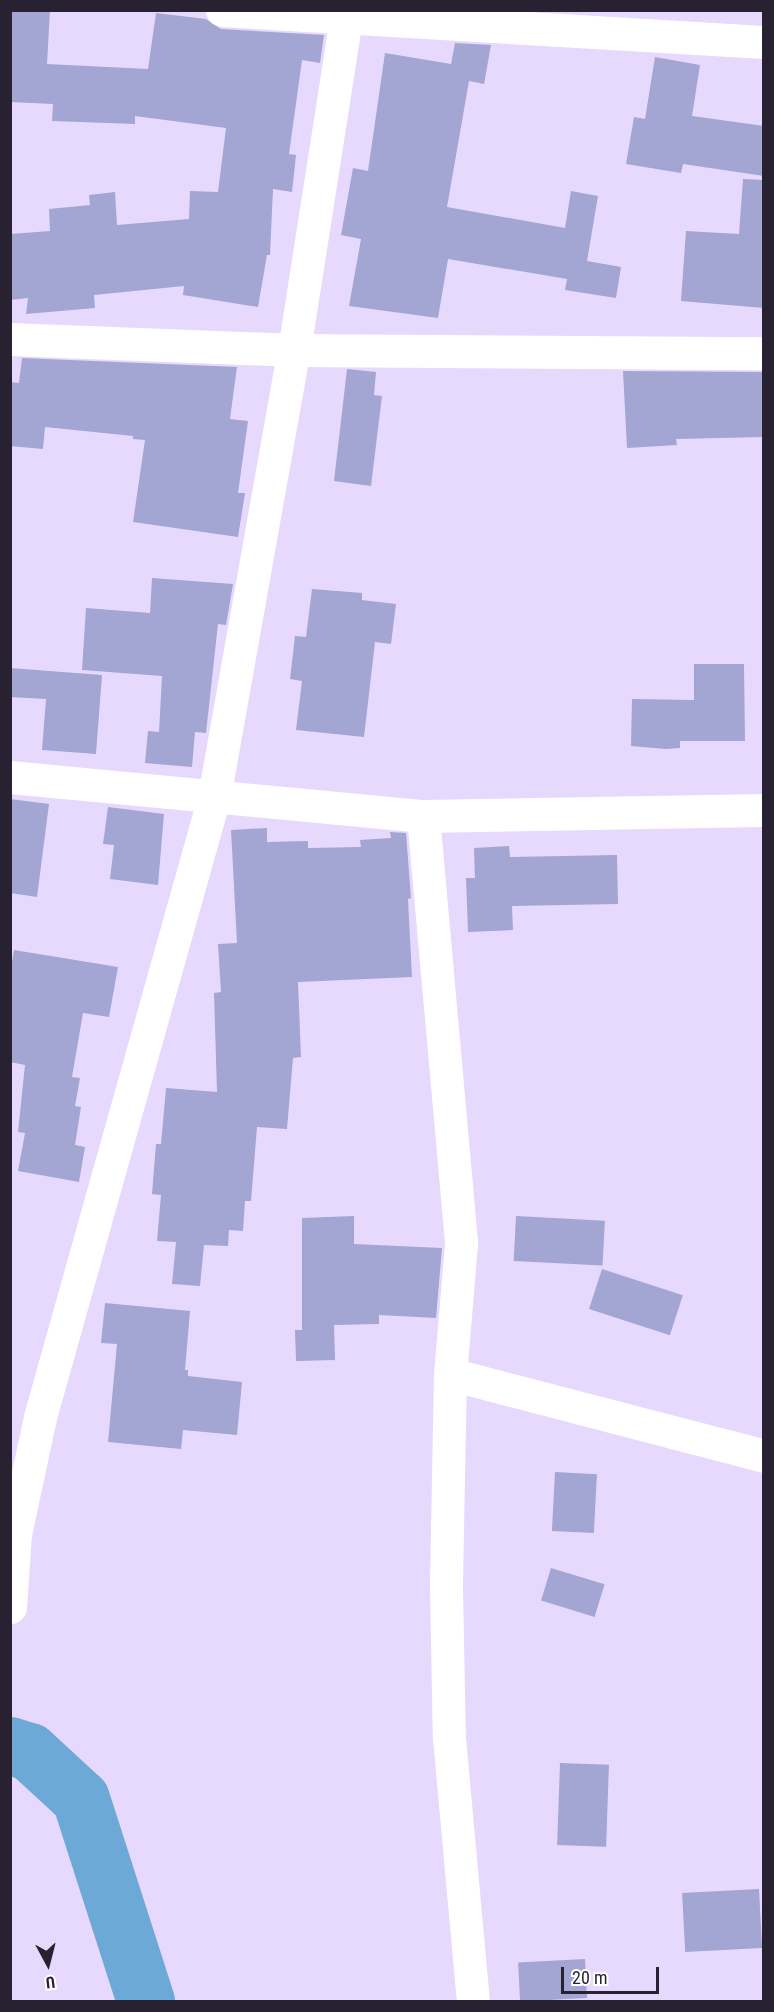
<!DOCTYPE html>
<style>
body{margin:0}
#map{position:relative;width:774px;height:2012px;overflow:hidden;background:#e7d9fe;font-family:"Roboto Condensed",sans-serif}
div>[style]{position:absolute}
.river>*{height:58px;margin:-29px;padding:0 29px;transform-origin:29px;border-radius:29px;background:#6da9d7}
.building>*{inset:0;background:#a3a5d2;transform-origin:0 0}
.minor>*{height:33px;margin:-16.5px;padding:0 16.5px;transform-origin:16.5px;border-radius:16.5px;background:#fff}
span{translate:-50% -50%;white-space:nowrap;text-align:center;line-height:1.15;-webkit-text-stroke:4.5px #fff;paint-order:stroke}
.frame{position:absolute;inset:0;border:12px solid #282132;pointer-events:none}
.north{position:absolute;left:18px;top:1934px;width:60px;height:60px;-webkit-text-stroke:4px #fff;paint-order:stroke;rotate:173deg;font-size:16px;font-weight:700;line-height:24px;text-align:center;color:#282132}
.north::after{content:'';display:block;margin:auto;width:21px;height:27px;background:#282132;clip-path:polygon(50% 0,100% 100%,50% 72%,0 100%)}
.scale{position:absolute;left:561px;top:1967px;width:98px;height:27px;box-sizing:border-box;border:3px solid #282132;border-top:0;padding-left:8px;font-size:18px;line-height:21px;white-space:nowrap;color:#282132;-webkit-text-stroke:4px #fff;paint-order:stroke}
</style>
<div id="map">
<div class="river">
<div style="left:10px;top:1746px;width:21px;rotate:17deg"></div>
<div style="left:30px;top:1752px;width:69px;rotate:42.7deg"></div>
<div style="left:81px;top:1799px;width:213px;rotate:72.2deg"></div>
</div>
<div class="building">
<div style="clip-path:polygon(10px 10px,50px 10px,47px 64px,148px 69px,156px 13px,206px 19px,221px 29px,324px 35px,320px 63px,302px 60px,289px 154px,296px 155px,292px 192px,273px 189px,270px 255px,267px 255px,258px 307px,183px 295px,184px 286px,94px 295px,95px 308px,26px 314px,28px 298px,10px 300px,10px 234px,50px 231px,49px 209px,90px 205px,89px 195px,115px 192px,117px 225px,189px 219px,190px 191px,218px 192px,226px 128px,135px 116px,135px 124px,52px 121px,53px 104px,10px 102px)"></div>
<div style="clip-path:polygon(455px 43px,491px 45px,484px 84px,469px 81px,447px 207px,565px 228px,571px 191px,598px 196px,587px 261px,621px 267px,616px 298px,565px 290px,567px 279px,448px 259px,438px 318px,349px 306px,361px 239px,341px 235px,353px 168px,368px 171px,385px 53px,451px 64px)"></div>
<div style="clip-path:polygon(655px 57px,700px 65px,692px 116px,764px 126px,764px 176px,683px 164px,681px 173px,626px 164px,634px 117px,645px 119px)"></div>
<div style="clip-path:polygon(743px 179px,764px 180px,764px 308px,681px 301px,686px 231px,739px 234px)"></div>
<div style="clip-path:polygon(22px 358px,237px 367px,230px 419px,248px 421px,238px 493px,245px 493px,238px 537px,133px 522px,145px 440px,133px 439px,133px 436px,45px 427px,43px 449px,10px 446px,10px 382px,19px 383px)"></div>
<div style="clip-path:polygon(347px 369px,376px 372px,374px 395px,382px 396px,371px 486px,334px 481px)"></div>
<div style="clip-path:polygon(623px 371px,764px 372px,764px 437px,676px 439px,677px 445px,627px 448px)"></div>
<div style="clip-path:polygon(152px 578px,233px 584px,226px 625px,218px 624px,206px 733px,195px 732px,192px 767px,145px 763px,148px 731px,159px 732px,162px 676px,82px 670px,86px 608px,150px 613px)"></div>
<div style="clip-path:polygon(312px 589px,362px 593px,362px 600px,396px 604px,391px 644px,375px 642px,364px 737px,296px 730px,302px 681px,290px 679px,295px 636px,306px 637px)"></div>
<div style="clip-path:polygon(694px 664px,744px 664px,745px 741px,680px 741px,680px 748px,666px 749px,631px 746px,632px 699px,694px 700px)"></div>
<div style="clip-path:polygon(10px 668px,102px 675px,96px 754px,42px 750px,46px 699px,10px 697px)"></div>
<div style="clip-path:polygon(10px 799px,49px 804px,37px 897px,10px 893px)"></div>
<div style="clip-path:polygon(108px 807px,164px 814px,158px 885px,110px 879px,114px 845px,103px 844px)"></div>
<div style="clip-path:polygon(267px 828px,267px 842px,308px 841px,308px 848px,361px 847px,360px 840px,391px 838px,390px 832px,406px 833px,411px 898px,408px 899px,412px 977px,298px 982px,301px 1057px,293px 1058px,287px 1129px,257px 1127px,251px 1201px,245px 1201px,243px 1231px,229px 1230px,228px 1246px,204px 1245px,200px 1286px,172px 1284px,176px 1242px,157px 1241px,161px 1195px,152px 1194px,156px 1144px,161px 1144px,166px 1088px,217px 1092px,214px 993px,221px 992px,218px 944px,237px 943px,231px 830px)"></div>
<div style="clip-path:polygon(509px 846px,510px 857px,617px 855px,618px 904px,512px 906px,513px 930px,468px 932px,466px 878px,475px 878px,474px 848px)"></div>
<div style="clip-path:polygon(14px 950px,118px 967px,109px 1017px,83px 1013px,72px 1077px,80px 1078px,75px 1106px,81px 1107px,75px 1145px,85px 1147px,79px 1182px,18px 1171px,25px 1133px,18px 1132px,25px 1065px,10px 1062px,10px 973px)"></div>
<div style="clip-path:polygon(354px 1216px,354px 1244px,442px 1248px,436px 1318px,379px 1315px,379px 1324px,334px 1325px,335px 1360px,296px 1361px,295px 1330px,302px 1330px,302px 1218px)"></div>
<div style="left:516px;top:1216px;width:89px;height:45px;rotate:3deg"></div>
<div style="left:602px;top:1269px;width:85px;height:42px;rotate:18deg"></div>
<div style="clip-path:polygon(105px 1303px,190px 1311px,185px 1370px,188px 1370px,188px 1376px,242px 1382px,237px 1435px,183px 1430px,181px 1449px,108px 1442px,117px 1344px,101px 1343px)"></div>
<div style="left:555px;top:1472px;width:42px;height:59px;rotate:3deg"></div>
<div style="left:551px;top:1568px;width:56px;height:34px;rotate:17deg"></div>
<div style="left:560px;top:1763px;width:49px;height:82px;rotate:2deg"></div>
<div style="left:759px;top:1889px;width:59px;height:77px;rotate:87deg"></div>
<div style="left:585px;top:1959px;width:39px;height:67px;rotate:87deg"></div>
</div>
<div class="minor">
<div style="left:222px;top:10px;width:543px;rotate:3.38deg"></div>
<div style="left:10px;top:339px;width:284px;rotate:2.2deg"></div>
<div style="left:294px;top:350px;width:470px;rotate:0.4deg"></div>
<div style="left:10px;top:777px;width:415px;rotate:5.4deg"></div>
<div style="left:423px;top:816px;width:341px;rotate:-1deg"></div>
<div style="left:423px;top:816px;width:430px;rotate:84.9deg"></div>
<div style="left:461px;top:1244px;width:130px;rotate:94.8deg"></div>
<div style="left:450px;top:1374px;width:214px;rotate:91.1deg"></div>
<div style="left:446px;top:1588px;width:150px;rotate:88.9deg"></div>
<div style="left:449px;top:1738px;width:265px;rotate:84.8deg"></div>
<div style="left:450px;top:1374px;width:325px;rotate:14.6deg"></div>
<div style="left:10px;top:1607px;width:73px;rotate:-86.1deg"></div>
<div style="left:15px;top:1534px;width:120px;rotate:-77.9deg"></div>
<div style="left:40px;top:1417px;width:644px;rotate:-74.32deg"></div>
<div style="left:214px;top:797px;width:454px;rotate:-79.9deg"></div>
<div style="left:294px;top:350px;width:344px;rotate:-81.1deg"></div>
</div>
<div class="frame"></div>
<div class="north">U</div>
<div class="scale">20 m</div>
</div>
